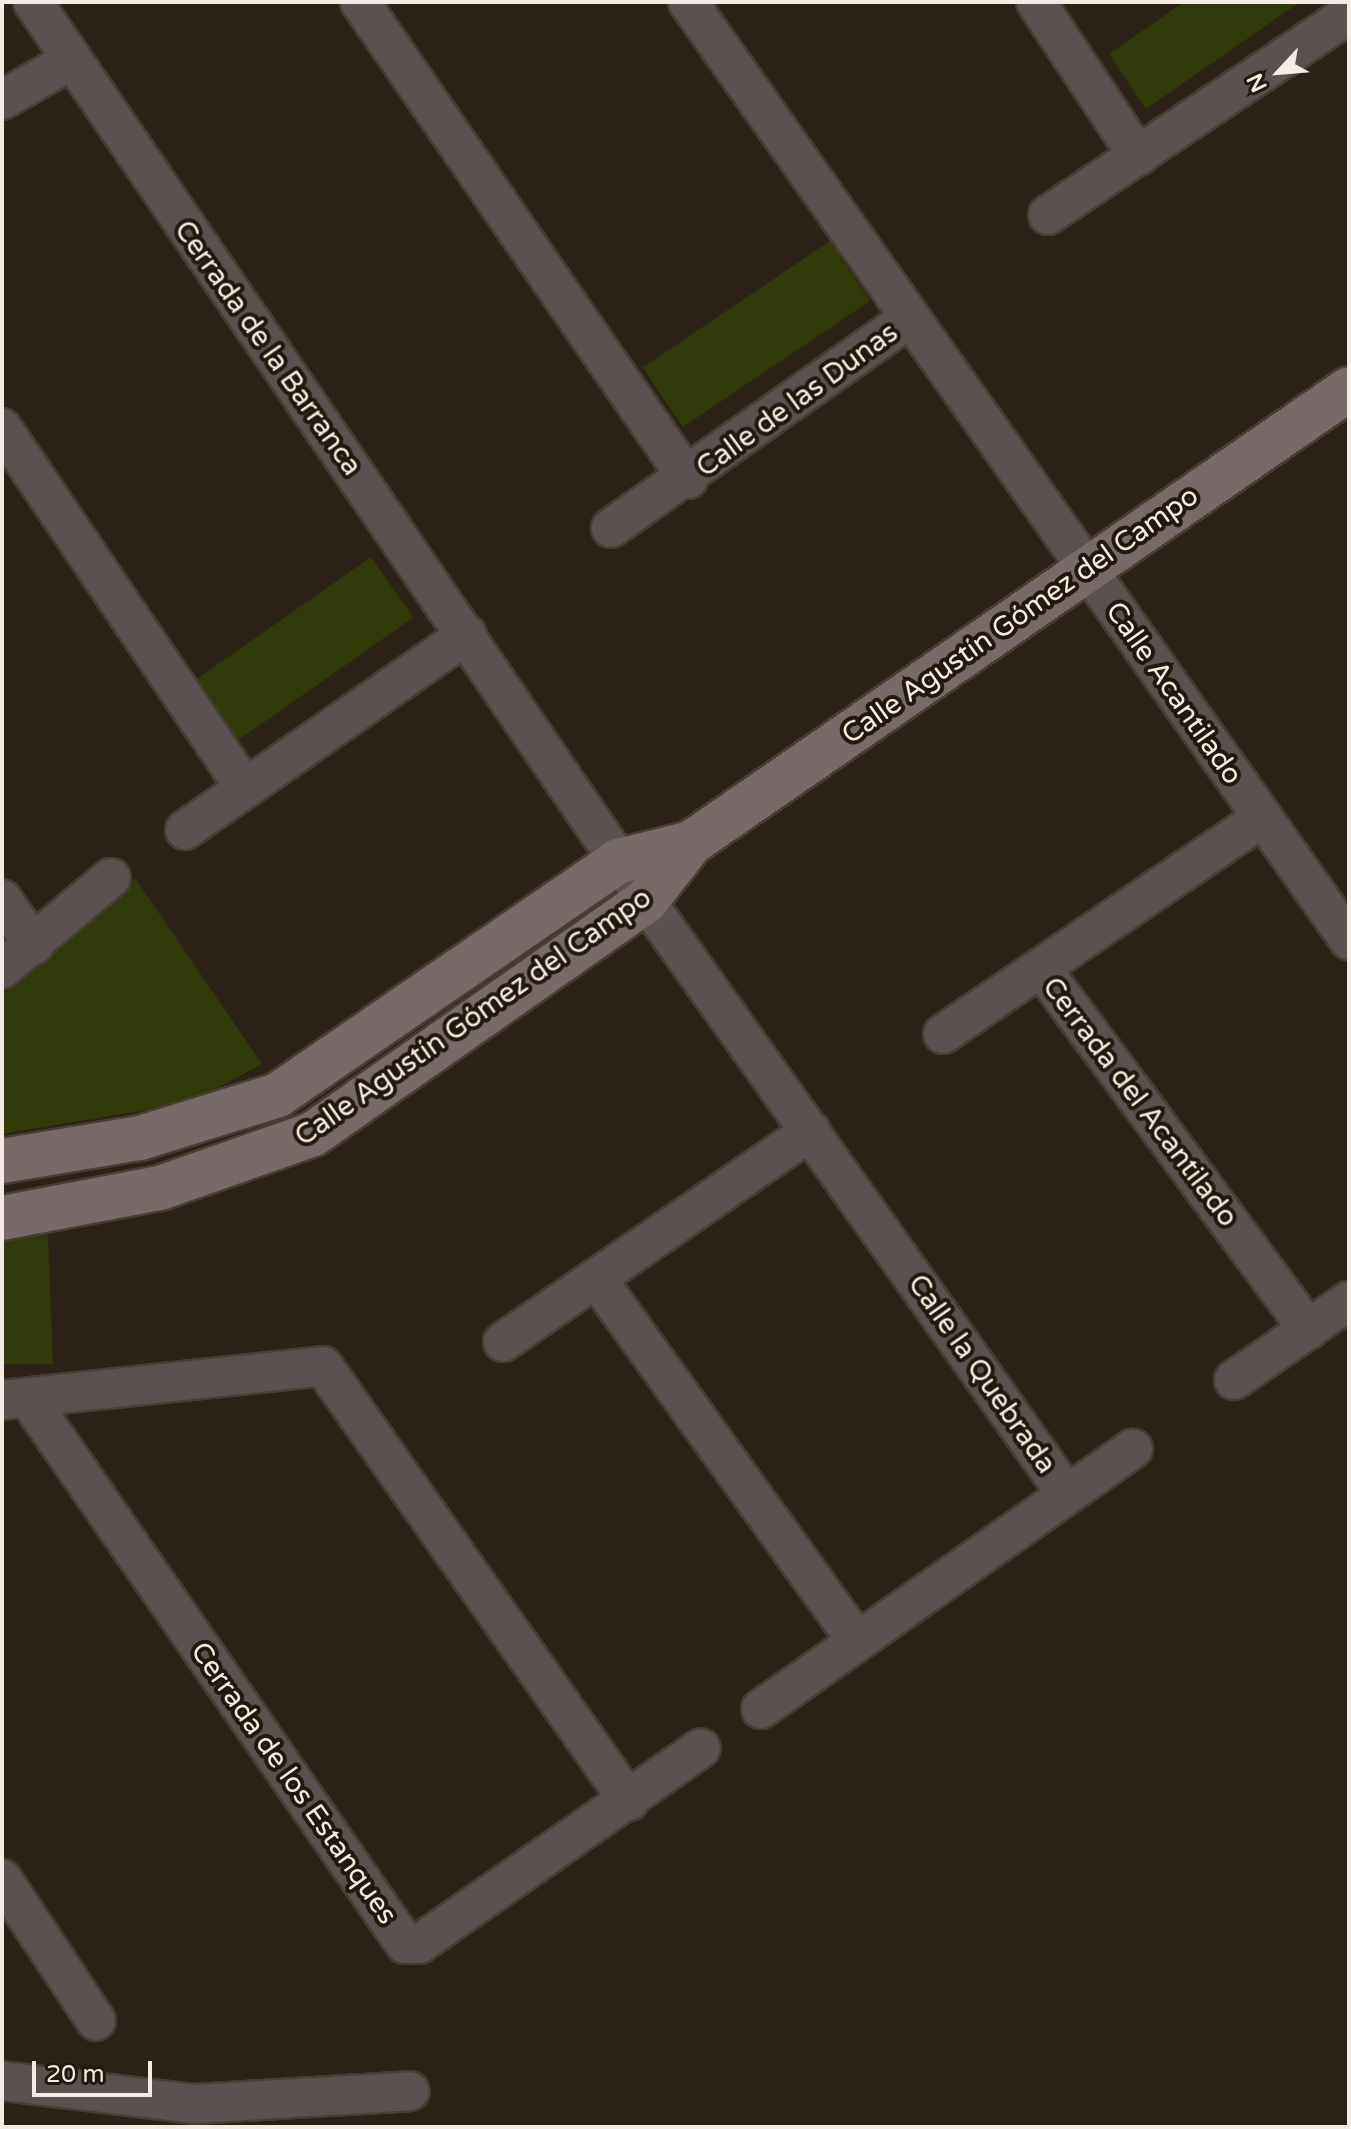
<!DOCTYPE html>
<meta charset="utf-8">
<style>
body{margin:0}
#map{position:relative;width:1351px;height:2129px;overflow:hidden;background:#2c2116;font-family:"Varela Round",sans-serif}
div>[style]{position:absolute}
.green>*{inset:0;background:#303908;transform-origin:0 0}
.roads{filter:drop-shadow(2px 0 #483d33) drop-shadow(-2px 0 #483d33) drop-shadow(0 2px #483d33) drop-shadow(0 -2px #483d33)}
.street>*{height:38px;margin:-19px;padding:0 19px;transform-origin:19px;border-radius:19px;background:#5a5150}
.secondary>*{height:44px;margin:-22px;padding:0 22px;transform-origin:22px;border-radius:22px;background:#786a69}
span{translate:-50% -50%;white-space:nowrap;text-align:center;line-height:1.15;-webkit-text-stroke:8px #22180d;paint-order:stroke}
.street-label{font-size:28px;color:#f3ebe4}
.frame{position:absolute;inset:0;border:4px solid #f3ebe4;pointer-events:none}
.north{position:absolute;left:1239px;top:32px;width:80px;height:80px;-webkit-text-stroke:6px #22180d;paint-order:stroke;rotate:244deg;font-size:22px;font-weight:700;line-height:32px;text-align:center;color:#f3ebe4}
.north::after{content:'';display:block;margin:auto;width:28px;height:36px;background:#f3ebe4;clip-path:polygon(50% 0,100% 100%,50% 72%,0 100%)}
.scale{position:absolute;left:32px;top:2061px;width:120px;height:36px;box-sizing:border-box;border:4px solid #f3ebe4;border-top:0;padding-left:10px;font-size:24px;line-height:28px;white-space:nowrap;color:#f3ebe4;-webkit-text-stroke:6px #22180d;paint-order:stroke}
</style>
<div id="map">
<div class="green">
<div style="clip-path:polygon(1184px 2px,1300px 2px,1146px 109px,1109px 54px)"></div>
<div style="left:830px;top:241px;width:72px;height:226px;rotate:56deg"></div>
<div style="left:371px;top:557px;width:74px;height:219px;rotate:55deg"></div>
<div style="clip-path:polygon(135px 878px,262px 1064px,189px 1103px,2px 1134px,2px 993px)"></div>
<div style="clip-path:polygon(48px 1234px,53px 1364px,2px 1364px,2px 1241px)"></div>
</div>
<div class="roads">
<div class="street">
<div style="left:33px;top:2px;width:1088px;rotate:55.71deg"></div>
<div style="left:646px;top:901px;width:726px;rotate:54.65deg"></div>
<div style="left:360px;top:2px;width:579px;rotate:55.49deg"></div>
<div style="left:688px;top:2px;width:1148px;rotate:54.83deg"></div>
<div style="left:1036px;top:2px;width:185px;rotate:56.5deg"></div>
<div style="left:2px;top:100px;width:78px;rotate:-29.8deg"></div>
<div style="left:1048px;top:215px;width:362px;rotate:-33.7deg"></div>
<div style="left:2px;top:428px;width:433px;rotate:56deg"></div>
<div style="left:611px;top:528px;width:362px;rotate:-35.1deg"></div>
<div style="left:185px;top:830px;width:343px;rotate:-34.7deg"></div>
<div style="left:2px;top:899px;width:56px;rotate:55.2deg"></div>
<div style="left:1041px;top:968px;width:450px;rotate:53.5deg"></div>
<div style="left:2px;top:969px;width:142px;rotate:-39.9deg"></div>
<div style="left:943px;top:1034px;width:384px;rotate:-34.1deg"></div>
<div style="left:596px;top:1278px;width:444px;rotate:54.3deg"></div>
<div style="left:503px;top:1342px;width:373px;rotate:-34.4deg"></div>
<div style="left:1234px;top:1380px;width:140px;rotate:-34.5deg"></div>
<div style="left:2px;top:1400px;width:323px;rotate:-6deg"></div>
<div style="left:323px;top:1366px;width:532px;rotate:54.88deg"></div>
<div style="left:30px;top:1401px;width:660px;rotate:55.37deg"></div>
<div style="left:405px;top:1944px;width:14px"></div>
<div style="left:419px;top:1944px;width:343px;rotate:-34.8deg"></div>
<div style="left:761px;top:1709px;width:454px;rotate:-35deg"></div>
<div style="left:2px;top:1879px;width:170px;rotate:56.5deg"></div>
<div style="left:2px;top:2081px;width:193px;rotate:6.8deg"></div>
<div style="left:194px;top:2104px;width:216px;rotate:-3.4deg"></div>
</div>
<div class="secondary">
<div style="left:2px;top:1161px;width:140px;rotate:-9.5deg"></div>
<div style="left:140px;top:1138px;width:145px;rotate:-17.3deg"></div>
<div style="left:278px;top:1095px;width:414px;rotate:-34.5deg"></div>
<div style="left:619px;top:861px;width:74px;rotate:-14deg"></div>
<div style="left:2px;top:1218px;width:161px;rotate:-10.8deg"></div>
<div style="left:160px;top:1188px;width:162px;rotate:-19.4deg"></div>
<div style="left:313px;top:1134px;width:406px;rotate:-35deg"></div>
<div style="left:646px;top:901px;width:73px;rotate:-52.2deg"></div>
<div style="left:691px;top:843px;width:799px;rotate:-34.6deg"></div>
</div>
</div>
<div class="street-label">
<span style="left:268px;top:348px;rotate:55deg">Cerrada de la Barranca</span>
<span style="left:797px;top:400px;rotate:-36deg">Calle de las Dunas</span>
<span style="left:1020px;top:615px;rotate:-35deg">Calle Agustín Gómez del Campo</span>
<span style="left:1174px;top:693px;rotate:55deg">Calle Acantilado</span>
<span style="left:473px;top:1017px;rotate:-35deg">Calle Agustín Gómez del Campo</span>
<span style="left:1140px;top:1102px;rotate:53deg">Cerrada del Acantilado</span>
<span style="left:982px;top:1374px;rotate:55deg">Calle la Quebrada</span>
<span style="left:294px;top:1783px;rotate:55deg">Cerrada de los Estanques</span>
</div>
<div class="frame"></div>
<div class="north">N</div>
<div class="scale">20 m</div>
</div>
